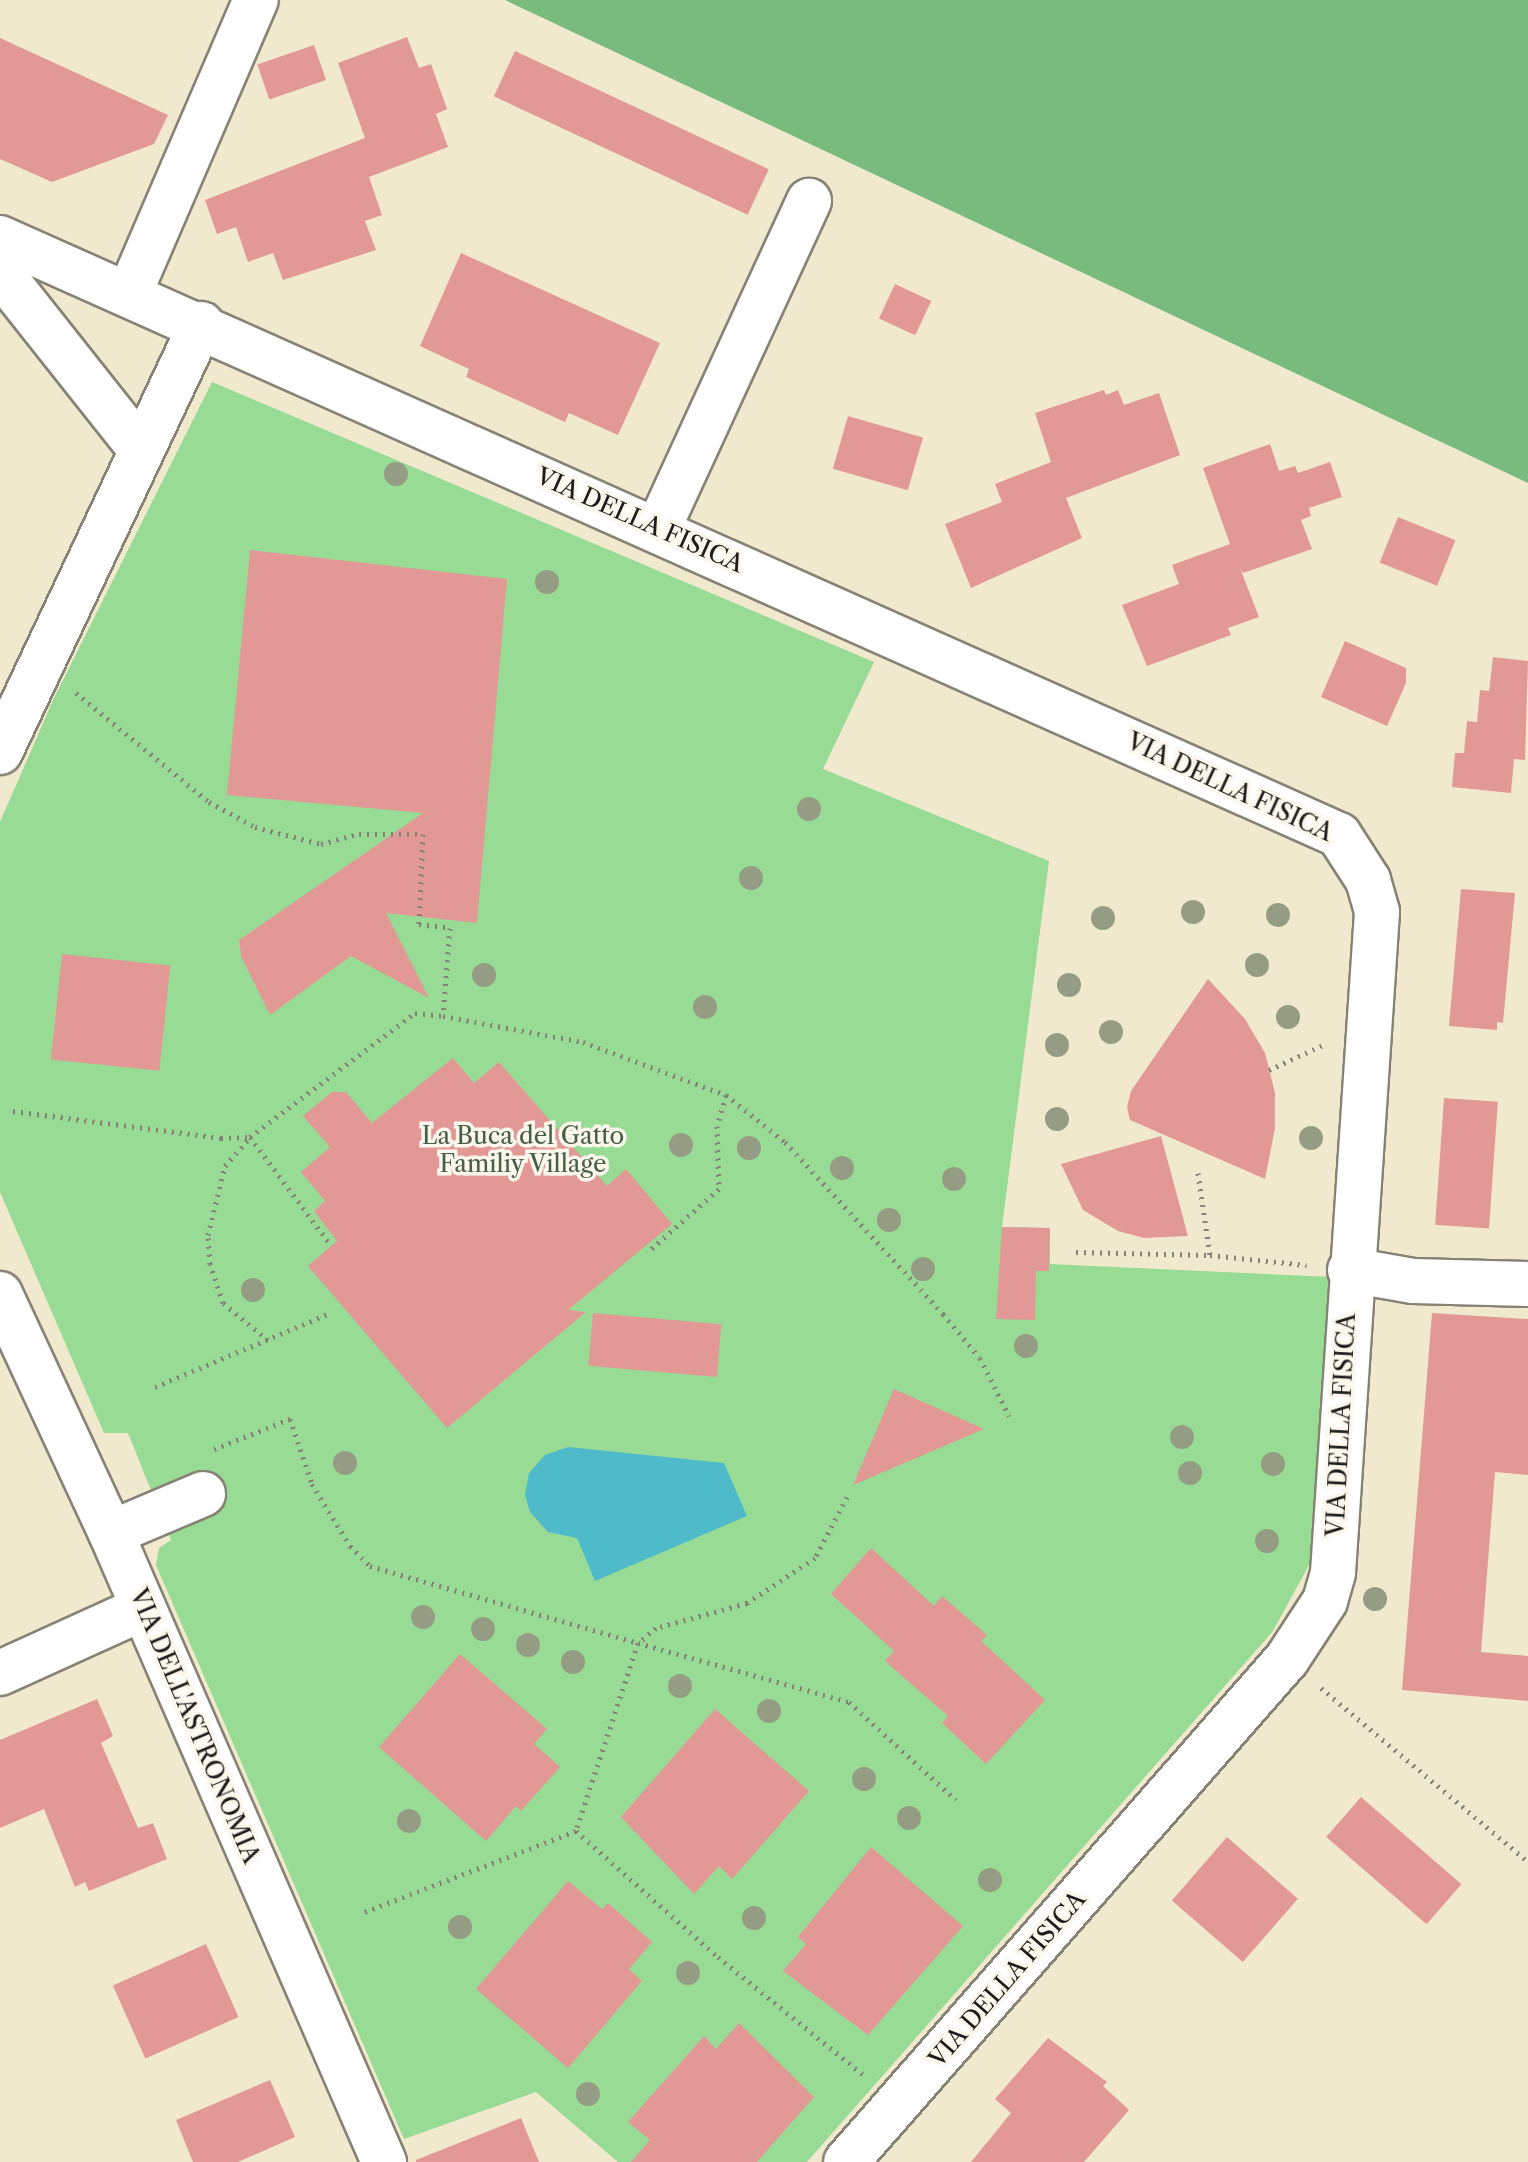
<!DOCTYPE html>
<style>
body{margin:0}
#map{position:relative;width:1528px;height:2162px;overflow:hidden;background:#f1e9ce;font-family:"Libre Caslon Text",serif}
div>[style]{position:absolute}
.green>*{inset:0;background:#97db94}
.forest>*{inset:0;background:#79bb7e}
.water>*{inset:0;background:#4fbaca}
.building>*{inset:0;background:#e29996;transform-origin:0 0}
.path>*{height:5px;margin-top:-2.5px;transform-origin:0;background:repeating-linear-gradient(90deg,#868275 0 2px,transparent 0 8px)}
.roads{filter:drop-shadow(2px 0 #868275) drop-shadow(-2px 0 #868275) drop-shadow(0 2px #868275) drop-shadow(0 -2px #868275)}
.minor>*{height:44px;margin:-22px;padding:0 22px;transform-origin:22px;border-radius:22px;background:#fff}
.trees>*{width:24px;height:24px;margin:-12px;border-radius:50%;background:#949d83}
span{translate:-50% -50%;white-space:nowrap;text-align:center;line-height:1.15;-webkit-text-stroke:7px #fbf7ec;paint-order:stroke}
.street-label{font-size:24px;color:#1c1c1c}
.park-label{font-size:24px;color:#475f46}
</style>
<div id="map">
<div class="green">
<div style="clip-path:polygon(212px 382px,874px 662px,823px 769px,1049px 861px,1002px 1227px,1050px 1228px,1050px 1264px,1332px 1277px,1314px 1556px,1273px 1631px,807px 2162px,618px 2162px,536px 2092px,404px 2139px,156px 1565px,159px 1548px,171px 1540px,128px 1433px,104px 1433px,0 1192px,0 822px,54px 698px)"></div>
</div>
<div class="forest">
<div style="clip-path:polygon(505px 0,1528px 0,1528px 483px)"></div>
</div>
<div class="water">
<div style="clip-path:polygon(568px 1447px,724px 1463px,747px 1516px,595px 1581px,577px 1538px,548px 1532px,530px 1512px,525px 1495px,529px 1473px,545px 1455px)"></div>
</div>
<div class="building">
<div style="clip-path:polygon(407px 37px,419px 68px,431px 64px,447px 109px,436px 114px,448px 147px,369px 177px,382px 215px,365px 221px,376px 250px,283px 280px,273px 253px,248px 262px,236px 227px,217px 234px,205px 200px,365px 138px,338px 63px)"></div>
<div style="clip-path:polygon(0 38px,168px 115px,154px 144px,52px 182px,0 159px)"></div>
<div style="left:314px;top:45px;width:37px;height:60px;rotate:71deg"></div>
<div style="left:515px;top:51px;width:280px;height:50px;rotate:25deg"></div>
<div style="clip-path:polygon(461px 253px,660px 343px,618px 435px,569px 413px,565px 422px,466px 377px,469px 369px,420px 346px)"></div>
<div style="left:895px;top:284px;width:40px;height:38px;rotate:25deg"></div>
<div style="clip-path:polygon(1104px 390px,1106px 395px,1118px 390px,1124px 405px,1159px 393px,1180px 455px,1066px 498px,1082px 538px,971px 588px,945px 524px,1002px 502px,995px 484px,1051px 462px,1035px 413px)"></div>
<div style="left:848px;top:416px;width:78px;height:55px;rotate:16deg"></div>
<div style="clip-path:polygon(1270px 444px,1279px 471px,1295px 466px,1298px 473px,1330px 462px,1342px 497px,1309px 508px,1311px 516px,1301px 520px,1312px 549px,1243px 573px,1240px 568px,1259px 617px,1228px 628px,1231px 635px,1147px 666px,1122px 605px,1179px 584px,1172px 565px,1230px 544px,1203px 468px)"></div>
<div style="left:1398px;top:517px;width:62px;height:49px;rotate:22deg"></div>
<div style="clip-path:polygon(250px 550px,507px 579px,477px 923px,386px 913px,429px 998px,351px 956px,270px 1015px,241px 956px,239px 940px,423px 813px,227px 795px)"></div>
<div style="clip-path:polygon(1345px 641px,1406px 668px,1406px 683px,1387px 726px,1321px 697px)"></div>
<div style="clip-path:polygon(1493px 657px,1528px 661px,1525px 760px,1514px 759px,1511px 793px,1452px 787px,1455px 753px,1464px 753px,1467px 721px,1477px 722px,1480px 690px,1489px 691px)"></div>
<div style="clip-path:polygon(1461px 889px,1515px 893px,1503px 1023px,1497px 1022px,1497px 1030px,1449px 1026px)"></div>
<div style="left:62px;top:954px;width:109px;height:106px;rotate:6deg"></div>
<div style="clip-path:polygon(1208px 979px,1245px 1019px,1265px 1053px,1275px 1093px,1275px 1128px,1265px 1179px,1130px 1120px,1127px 1107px,1131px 1091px)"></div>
<div style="clip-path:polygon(453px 1058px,474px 1083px,499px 1062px,607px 1186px,626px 1169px,672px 1224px,568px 1310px,586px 1312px,447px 1428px,308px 1266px,337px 1241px,314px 1211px,325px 1201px,301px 1172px,330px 1147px,303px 1116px,332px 1092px,346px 1092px,372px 1123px)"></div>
<div style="left:1444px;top:1098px;width:54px;height:127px;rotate:4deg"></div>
<div style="clip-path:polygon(1161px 1136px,1188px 1236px,1144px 1238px,1118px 1231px,1083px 1210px,1061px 1164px)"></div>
<div style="clip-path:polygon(1002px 1227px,1050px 1228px,1049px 1271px,1036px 1271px,1035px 1320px,996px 1319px)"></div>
<div style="left:593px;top:1313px;width:129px;height:53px;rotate:5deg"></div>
<div style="clip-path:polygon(1432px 1313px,1528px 1319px,1528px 1475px,1495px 1472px,1481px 1652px,1528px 1656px,1528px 1701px,1402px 1690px)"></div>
<div style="clip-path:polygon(894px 1389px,984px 1429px,853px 1485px)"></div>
<div style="clip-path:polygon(871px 1548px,934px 1606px,942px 1596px,987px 1635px,981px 1641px,1045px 1700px,986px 1764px,942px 1723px,948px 1716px,885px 1661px,894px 1651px,831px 1594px)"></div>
<div style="clip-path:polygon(460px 1654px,547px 1729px,534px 1744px,560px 1767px,521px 1811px,516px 1806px,486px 1841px,379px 1747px)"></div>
<div style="clip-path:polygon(97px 1699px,113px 1736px,101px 1743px,138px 1828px,153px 1823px,167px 1859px,89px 1891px,85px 1882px,75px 1887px,44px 1809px,0 1828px,0 1740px)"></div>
<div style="clip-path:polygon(715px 1709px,809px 1791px,732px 1879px,719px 1866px,694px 1894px,621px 1817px)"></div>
<div style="left:1361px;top:1797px;width:133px;height:53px;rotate:41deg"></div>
<div style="left:1227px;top:1837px;width:94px;height:84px;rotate:41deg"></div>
<div style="clip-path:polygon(871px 1847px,963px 1926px,868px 2035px,783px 1971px,806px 1944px,798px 1937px)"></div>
<div style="clip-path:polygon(568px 1881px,602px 1909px,608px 1903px,652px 1942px,629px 1969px,642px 1981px,568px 2068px,476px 1989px)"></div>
<div style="left:206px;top:1944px;width:80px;height:102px;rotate:66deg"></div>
<div style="clip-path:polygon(739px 2023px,814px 2097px,757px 2162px,631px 2162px,650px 2140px,628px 2122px,704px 2036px,716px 2049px)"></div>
<div style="clip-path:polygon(1048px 2038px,1107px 2082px,1103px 2086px,1129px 2110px,1084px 2162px,971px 2162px,1011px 2113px,995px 2099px)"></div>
<div style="clip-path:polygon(270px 2080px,295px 2137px,238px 2162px,193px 2162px,176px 2120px)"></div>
<div style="clip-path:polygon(521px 2118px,539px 2162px,416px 2162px,416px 2160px)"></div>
</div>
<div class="path">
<div style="left:76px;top:693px;width:172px;rotate:39.3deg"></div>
<div style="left:209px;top:802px;width:52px;rotate:28.5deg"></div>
<div style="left:255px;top:827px;width:68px;rotate:14.4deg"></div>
<div style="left:321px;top:844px;width:39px;rotate:-15deg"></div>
<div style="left:359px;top:834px;width:64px"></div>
<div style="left:423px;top:834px;width:90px;rotate:92.5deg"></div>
<div style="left:419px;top:924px;width:31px;rotate:7deg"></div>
<div style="left:450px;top:928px;width:88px;rotate:94.5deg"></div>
<div style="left:443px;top:1016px;width:142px;rotate:10.5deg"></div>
<div style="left:583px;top:1042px;width:153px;rotate:20.3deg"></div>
<div style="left:726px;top:1095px;width:32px;rotate:106deg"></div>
<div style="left:717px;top:1126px;width:63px;rotate:88.2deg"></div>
<div style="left:719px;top:1189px;width:96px;rotate:138.4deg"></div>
<div style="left:1269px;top:1070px;width:62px;rotate:-24.9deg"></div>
<div style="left:726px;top:1095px;width:75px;rotate:38.5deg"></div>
<div style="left:785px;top:1142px;width:234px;rotate:47.4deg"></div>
<div style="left:943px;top:1314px;width:57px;rotate:49.9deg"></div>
<div style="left:980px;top:1358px;width:65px;rotate:63.4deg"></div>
<div style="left:13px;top:1111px;width:210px;rotate:7.4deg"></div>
<div style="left:221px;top:1138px;width:29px;rotate:-2deg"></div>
<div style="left:250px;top:1137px;width:206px;rotate:-36.9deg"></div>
<div style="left:415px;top:1013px;width:28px;rotate:6deg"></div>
<div style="left:1198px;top:1173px;width:83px;rotate:81.7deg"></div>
<div style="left:1076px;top:1252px;width:134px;rotate:1.3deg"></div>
<div style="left:1210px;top:1255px;width:97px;rotate:5.9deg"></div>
<div style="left:268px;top:1340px;width:58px;rotate:-140.6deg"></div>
<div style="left:223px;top:1303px;width:41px;rotate:-108.4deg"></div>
<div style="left:210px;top:1264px;width:29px;rotate:-94deg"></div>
<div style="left:208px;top:1235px;width:71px;rotate:-76.2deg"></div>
<div style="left:225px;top:1166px;width:38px;rotate:-49deg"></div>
<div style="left:250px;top:1137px;width:132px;rotate:53.3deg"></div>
<div style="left:155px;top:1387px;width:190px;rotate:-22.9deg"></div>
<div style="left:214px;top:1449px;width:82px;rotate:-21.5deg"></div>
<div style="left:290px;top:1419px;width:69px;rotate:71.3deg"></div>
<div style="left:312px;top:1484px;width:73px;rotate:58.5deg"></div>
<div style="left:350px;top:1546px;width:28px;rotate:45deg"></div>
<div style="left:370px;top:1566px;width:279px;rotate:16deg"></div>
<div style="left:638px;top:1643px;width:198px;rotate:108.3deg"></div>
<div style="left:576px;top:1831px;width:227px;rotate:159.1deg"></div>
<div style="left:847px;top:1497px;width:69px;rotate:117.7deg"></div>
<div style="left:815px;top:1558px;width:82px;rotate:146.5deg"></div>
<div style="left:747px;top:1603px;width:94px;rotate:164.6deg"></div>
<div style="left:656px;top:1628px;width:23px;rotate:140deg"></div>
<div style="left:638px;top:1643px;width:219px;rotate:15.6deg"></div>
<div style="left:849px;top:1702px;width:145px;rotate:42.5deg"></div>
<div style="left:1321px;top:1688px;width:270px;rotate:40deg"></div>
<div style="left:576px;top:1831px;width:190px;rotate:41.6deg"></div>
<div style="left:718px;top:1957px;width:189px;rotate:39deg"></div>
</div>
<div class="roads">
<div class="minor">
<div style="left:0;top:238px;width:1466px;rotate:24.03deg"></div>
<div style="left:1339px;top:835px;width:54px;rotate:57.2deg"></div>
<div style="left:1368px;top:880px;width:33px;rotate:74deg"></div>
<div style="left:1377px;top:912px;width:662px;rotate:93.81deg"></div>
<div style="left:1333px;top:1573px;width:29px;rotate:106deg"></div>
<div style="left:1325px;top:1601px;width:69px;rotate:123.2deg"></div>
<div style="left:1287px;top:1659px;width:669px;rotate:131.24deg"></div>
<div style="left:0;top:272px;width:228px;rotate:51.6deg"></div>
<div style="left:130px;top:292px;width:318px;rotate:-66.7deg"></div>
<div style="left:659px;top:527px;width:359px;rotate:-65.3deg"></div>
<div style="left:0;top:752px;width:473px;rotate:-64.8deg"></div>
<div style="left:1350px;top:1270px;width:64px;rotate:9.9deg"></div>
<div style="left:1413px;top:1281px;width:115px;rotate:1.5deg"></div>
<div style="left:0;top:1294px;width:264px;rotate:65.1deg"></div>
<div style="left:111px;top:1533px;width:686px;rotate:66.54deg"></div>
<div style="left:111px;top:1533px;width:100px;rotate:-23deg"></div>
<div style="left:0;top:1673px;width:157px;rotate:-24.4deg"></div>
</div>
</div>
<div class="trees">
<div style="left:396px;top:474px"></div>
<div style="left:547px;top:582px"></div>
<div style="left:809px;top:809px"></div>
<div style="left:751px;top:878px"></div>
<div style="left:1193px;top:912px"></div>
<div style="left:1278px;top:915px"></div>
<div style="left:1103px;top:918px"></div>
<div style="left:1257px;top:965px"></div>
<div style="left:484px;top:975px"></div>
<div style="left:1069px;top:985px"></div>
<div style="left:705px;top:1007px"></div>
<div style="left:1288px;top:1017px"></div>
<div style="left:1111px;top:1032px"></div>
<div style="left:1057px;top:1045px"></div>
<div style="left:1057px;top:1119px"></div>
<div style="left:1311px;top:1138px"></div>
<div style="left:681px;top:1145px"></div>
<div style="left:749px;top:1148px"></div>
<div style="left:842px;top:1168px"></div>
<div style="left:954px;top:1179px"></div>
<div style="left:889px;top:1220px"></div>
<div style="left:923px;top:1269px"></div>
<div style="left:253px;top:1290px"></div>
<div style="left:1026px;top:1346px"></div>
<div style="left:1182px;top:1437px"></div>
<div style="left:345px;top:1463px"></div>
<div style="left:1273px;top:1464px"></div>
<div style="left:1190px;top:1473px"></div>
<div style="left:1267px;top:1541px"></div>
<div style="left:1375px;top:1599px"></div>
<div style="left:423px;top:1617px"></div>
<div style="left:483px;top:1629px"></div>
<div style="left:528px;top:1645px"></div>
<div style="left:573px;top:1662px"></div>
<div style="left:680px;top:1686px"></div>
<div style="left:769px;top:1711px"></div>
<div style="left:864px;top:1779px"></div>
<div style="left:909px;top:1818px"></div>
<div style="left:409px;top:1821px"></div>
<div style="left:990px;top:1880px"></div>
<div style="left:754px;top:1918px"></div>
<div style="left:460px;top:1927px"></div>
<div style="left:688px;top:1973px"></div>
<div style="left:588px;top:2094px"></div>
</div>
<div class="street-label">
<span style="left:640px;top:520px;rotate:24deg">VIA DELLA FISICA</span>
<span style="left:1230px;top:787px;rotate:25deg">VIA DELLA FISICA</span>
<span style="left:1341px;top:1425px;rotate:-87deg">VIA DELLA FISICA</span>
<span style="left:195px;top:1726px;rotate:67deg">VIA DELL'ASTRONOMIA</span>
<span style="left:1007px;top:1979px;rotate:-49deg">VIA DELLA FISICA</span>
</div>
<div class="park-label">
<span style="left:523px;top:1150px">La Buca del Gatto<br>Familiy Village</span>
</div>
</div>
